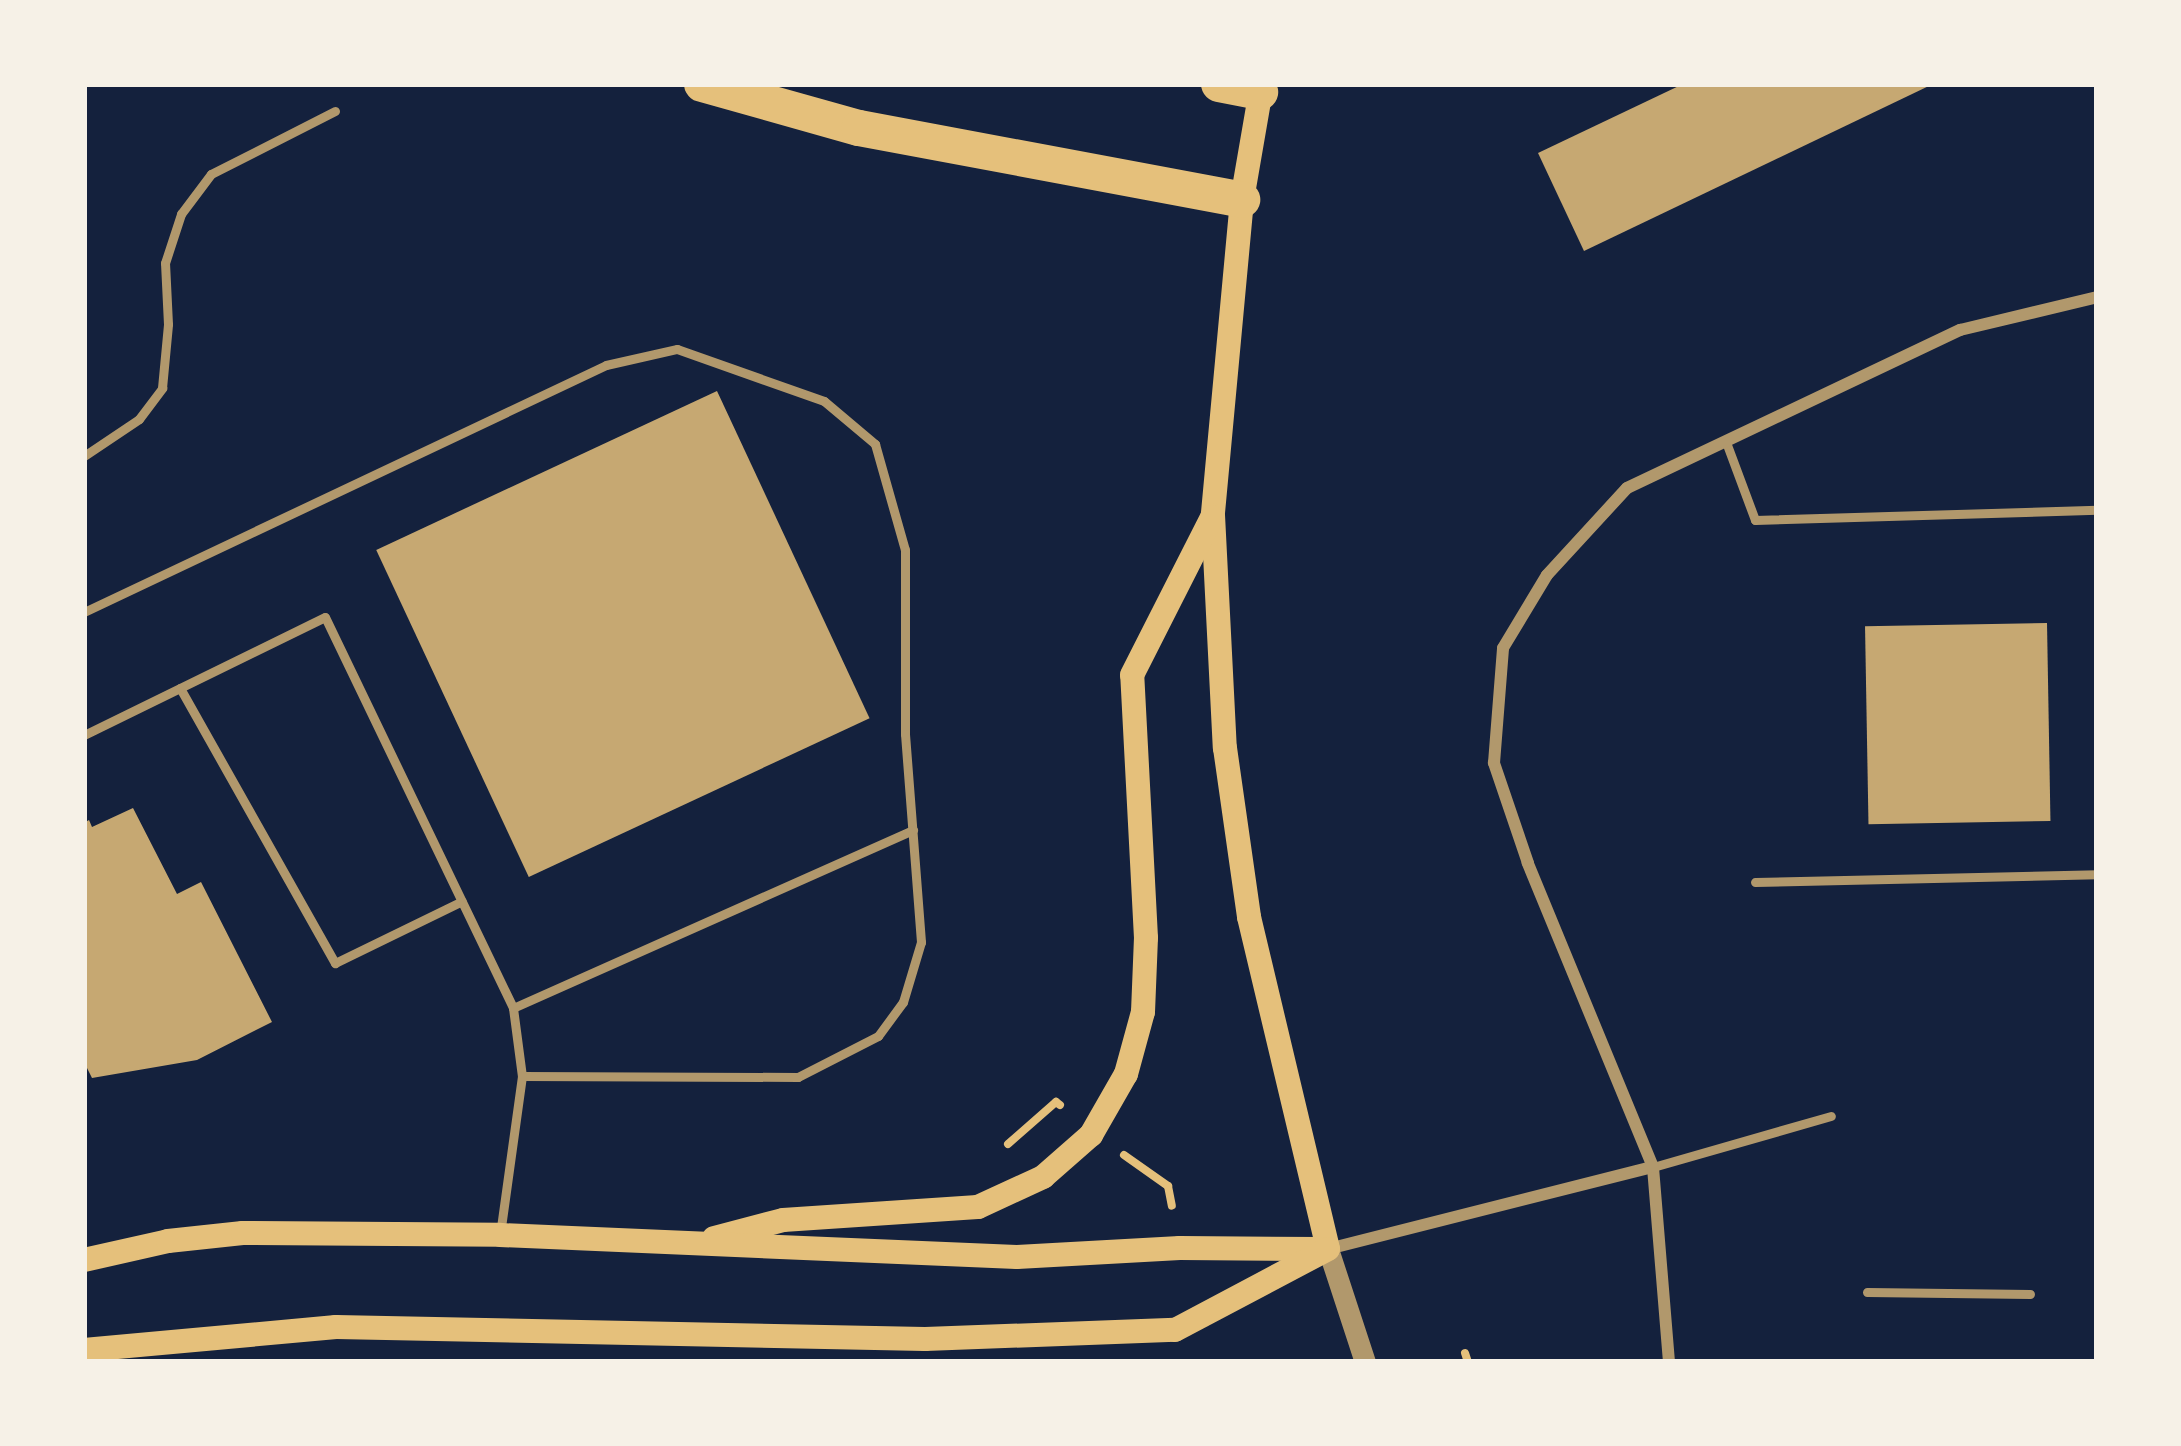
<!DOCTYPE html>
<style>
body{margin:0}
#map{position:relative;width:2181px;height:1446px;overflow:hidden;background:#14213d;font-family:"Varela Round",sans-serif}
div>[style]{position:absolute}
.building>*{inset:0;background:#c6a872;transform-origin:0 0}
.path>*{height:8px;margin:-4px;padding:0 4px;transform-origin:4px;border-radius:4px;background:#e5c07b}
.service>*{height:9px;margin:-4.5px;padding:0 4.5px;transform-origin:4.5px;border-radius:4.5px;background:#b1986c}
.minor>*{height:12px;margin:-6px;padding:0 6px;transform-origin:6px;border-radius:6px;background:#b1986c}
.tertiary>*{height:21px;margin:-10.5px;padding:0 10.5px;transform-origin:10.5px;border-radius:10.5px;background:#b1986c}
.secondary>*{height:24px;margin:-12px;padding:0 12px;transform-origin:12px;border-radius:12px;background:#e5c07b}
.motorway>*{height:36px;margin:-18px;padding:0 18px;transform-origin:18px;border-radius:18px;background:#e5c07b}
span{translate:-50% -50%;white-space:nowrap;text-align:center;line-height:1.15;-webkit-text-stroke:9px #f6f1e7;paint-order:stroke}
.frame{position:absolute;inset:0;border:87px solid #f6f1e7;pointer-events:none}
</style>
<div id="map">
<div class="building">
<div style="clip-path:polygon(1683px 84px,1933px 84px,1584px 251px,1538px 153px)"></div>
<div style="left:717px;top:391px;width:361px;height:376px;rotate:65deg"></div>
<div style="left:2047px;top:623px;width:198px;height:182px;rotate:89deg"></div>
<div style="clip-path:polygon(133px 808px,177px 894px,201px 882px,272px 1022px,197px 1060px,92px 1078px,84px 1062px,84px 823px,89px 820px,92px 827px)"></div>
</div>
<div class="path">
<div style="left:1008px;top:1144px;width:64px;rotate:-41.2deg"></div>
<div style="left:1056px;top:1102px;width:5px;rotate:37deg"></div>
<div style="left:1124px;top:1155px;width:54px;rotate:35.2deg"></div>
<div style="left:1168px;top:1186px;width:20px;rotate:79deg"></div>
<div style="left:1465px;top:1353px;width:9px;rotate:72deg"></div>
</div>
<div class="service">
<div style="left:1726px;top:442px;width:83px;rotate:69.6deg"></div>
<div style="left:1755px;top:520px;width:342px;rotate:-1.7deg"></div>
<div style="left:84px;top:456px;width:66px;rotate:-33.9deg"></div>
<div style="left:139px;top:419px;width:39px;rotate:-53deg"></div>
<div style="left:162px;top:388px;width:64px;rotate:-84.6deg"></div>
<div style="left:168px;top:324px;width:61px;rotate:-92.8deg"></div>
<div style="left:165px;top:263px;width:52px;rotate:-71.9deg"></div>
<div style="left:181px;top:214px;width:50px;rotate:-53.1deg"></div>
<div style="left:211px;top:174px;width:139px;rotate:-26.9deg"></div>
<div style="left:84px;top:612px;width:577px;rotate:-25.32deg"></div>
<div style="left:606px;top:365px;width:73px;rotate:-12.7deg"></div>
<div style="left:677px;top:349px;width:156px;rotate:19.5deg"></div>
<div style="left:824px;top:401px;width:67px;rotate:40.1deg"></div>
<div style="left:875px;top:444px;width:110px;rotate:74.2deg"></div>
<div style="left:905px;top:550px;width:184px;rotate:90deg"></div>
<div style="left:905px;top:734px;width:209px;rotate:85.6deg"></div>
<div style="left:921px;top:942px;width:63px;rotate:106.7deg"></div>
<div style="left:903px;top:1002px;width:42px;rotate:126.3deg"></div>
<div style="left:878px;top:1036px;width:90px;rotate:152.9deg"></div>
<div style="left:798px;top:1077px;width:276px;rotate:-179.8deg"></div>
<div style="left:180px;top:688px;width:316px;rotate:60.6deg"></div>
<div style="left:335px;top:963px;width:141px;rotate:-26deg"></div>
<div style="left:84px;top:735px;width:268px;rotate:-26.1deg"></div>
<div style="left:325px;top:617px;width:434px;rotate:64.3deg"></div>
<div style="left:513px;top:1008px;width:69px;rotate:82.5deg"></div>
<div style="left:522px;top:1076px;width:160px;rotate:97.9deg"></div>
<div style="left:1755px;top:882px;width:342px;rotate:-1.3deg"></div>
<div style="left:513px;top:1008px;width:438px;rotate:-24deg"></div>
<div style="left:1653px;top:1167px;width:185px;rotate:-16deg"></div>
<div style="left:1867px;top:1292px;width:163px;rotate:0.7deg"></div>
</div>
<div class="minor">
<div style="left:1328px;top:1249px;width:335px;rotate:-14.2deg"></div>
<div style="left:1669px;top:1362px;width:196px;rotate:-94.7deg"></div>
<div style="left:1653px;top:1167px;width:329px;rotate:-112.4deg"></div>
<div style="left:1528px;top:863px;width:106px;rotate:-108.8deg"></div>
<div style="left:1494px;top:763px;width:115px;rotate:-85.5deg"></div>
<div style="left:1503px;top:648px;width:85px;rotate:-58.9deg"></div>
<div style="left:1547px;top:575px;width:118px;rotate:-47.4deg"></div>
<div style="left:1627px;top:488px;width:369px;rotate:-25.4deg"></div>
<div style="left:1960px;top:330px;width:141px;rotate:-13.5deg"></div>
</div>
<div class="tertiary">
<div style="left:1328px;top:1249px;width:119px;rotate:71.9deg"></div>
</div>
<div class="secondary">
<div style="left:1262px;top:84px;width:118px;rotate:99.8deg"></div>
<div style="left:1242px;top:200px;width:316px;rotate:95.3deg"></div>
<div style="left:1213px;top:515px;width:233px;rotate:87.1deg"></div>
<div style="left:1225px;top:748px;width:171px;rotate:81.9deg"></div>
<div style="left:1249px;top:917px;width:341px;rotate:76.6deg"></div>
<div style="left:714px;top:1238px;width:71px;rotate:-14.6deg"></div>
<div style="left:783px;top:1220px;width:195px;rotate:-3.8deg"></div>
<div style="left:978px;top:1207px;width:72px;rotate:-24.8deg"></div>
<div style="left:1043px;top:1177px;width:64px;rotate:-41.2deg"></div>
<div style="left:1091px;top:1135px;width:70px;rotate:-60.2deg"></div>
<div style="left:1126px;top:1074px;width:64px;rotate:-74.7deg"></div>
<div style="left:1143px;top:1012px;width:74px;rotate:-87.7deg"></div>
<div style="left:1146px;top:938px;width:263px;rotate:-93deg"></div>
<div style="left:1132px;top:675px;width:177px;rotate:-63.1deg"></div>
<div style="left:84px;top:1260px;width:86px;rotate:-12.7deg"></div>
<div style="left:168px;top:1241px;width:75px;rotate:-6.1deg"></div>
<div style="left:243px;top:1233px;width:257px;rotate:0.4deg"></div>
<div style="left:500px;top:1235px;width:517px;rotate:2.44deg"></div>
<div style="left:1017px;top:1257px;width:163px;rotate:-3.2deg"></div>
<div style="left:1180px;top:1248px;width:140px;rotate:0.4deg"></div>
<div style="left:84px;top:1350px;width:253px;rotate:-5.2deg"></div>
<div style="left:336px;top:1327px;width:589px;rotate:1.17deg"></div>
<div style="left:925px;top:1339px;width:250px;rotate:-2.1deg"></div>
<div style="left:1175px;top:1330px;width:173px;rotate:-27.9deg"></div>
</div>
<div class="motorway">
<div style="left:702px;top:84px;width:163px;rotate:15.7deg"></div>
<div style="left:859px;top:128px;width:390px;rotate:10.6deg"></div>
<div style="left:1219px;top:84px;width:42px;rotate:11deg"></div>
</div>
<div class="frame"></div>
</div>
